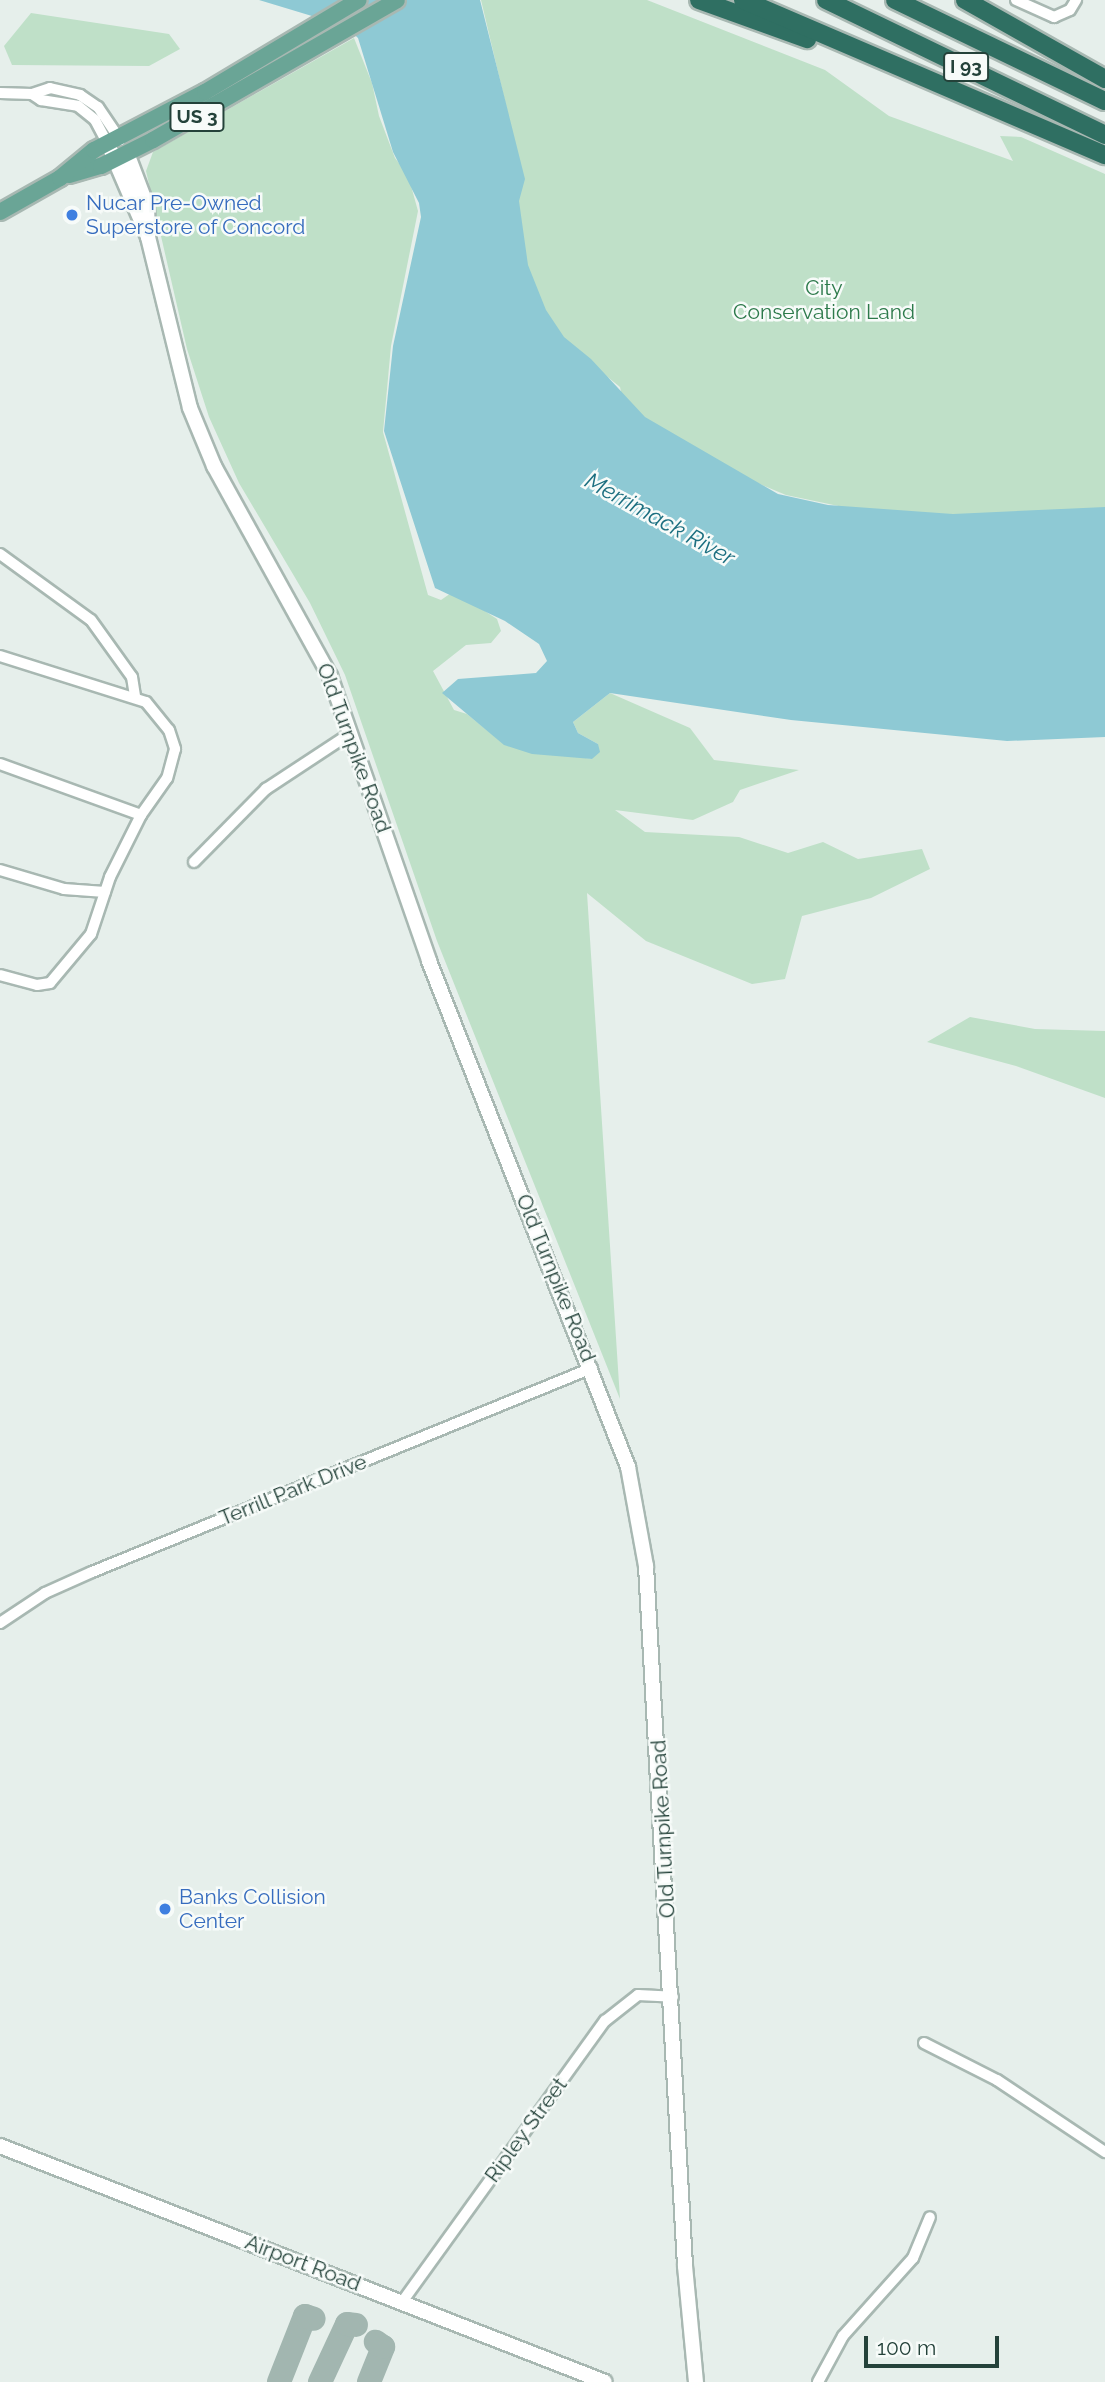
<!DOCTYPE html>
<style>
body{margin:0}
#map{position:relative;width:1105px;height:2382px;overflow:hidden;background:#e6efeb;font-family:Raleway,sans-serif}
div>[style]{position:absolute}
.green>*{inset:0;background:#bfe0c8}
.water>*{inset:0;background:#8ec9d4}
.taxiway>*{height:24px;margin:-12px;padding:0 12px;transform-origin:12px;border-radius:12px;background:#a2b6b0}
.roads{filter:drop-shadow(2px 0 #a8b8b2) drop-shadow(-2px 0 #a8b8b2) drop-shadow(0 2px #a8b8b2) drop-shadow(0 -2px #a8b8b2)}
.street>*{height:10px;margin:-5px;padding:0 5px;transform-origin:5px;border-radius:5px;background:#fff}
.secondary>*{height:14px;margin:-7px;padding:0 7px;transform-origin:7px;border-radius:7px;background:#fff}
.primary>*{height:16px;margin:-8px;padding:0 8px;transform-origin:8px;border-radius:8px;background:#6aa596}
.highway>*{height:18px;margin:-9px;padding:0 9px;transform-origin:9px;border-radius:9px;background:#2f6f62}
.dots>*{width:19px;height:19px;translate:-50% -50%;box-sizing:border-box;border:4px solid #f7fbf9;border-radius:50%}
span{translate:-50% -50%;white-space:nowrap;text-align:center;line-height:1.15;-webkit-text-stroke:5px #f7fbf9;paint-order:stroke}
.shield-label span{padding:2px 5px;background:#f7fbf9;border:2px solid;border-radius:5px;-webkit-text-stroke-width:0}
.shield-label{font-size:19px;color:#24423a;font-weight:700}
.shop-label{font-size:21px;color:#366cbe}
.left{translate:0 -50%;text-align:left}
.park-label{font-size:21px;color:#2d7a4b}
.street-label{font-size:21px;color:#24423a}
.water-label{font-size:23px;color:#1c6f80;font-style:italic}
.scale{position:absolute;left:864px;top:2336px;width:135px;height:32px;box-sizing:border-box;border:4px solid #24423a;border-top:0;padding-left:9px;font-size:21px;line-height:24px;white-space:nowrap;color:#24423a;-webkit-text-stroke:5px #f7fbf9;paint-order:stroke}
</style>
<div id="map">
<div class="green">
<div style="clip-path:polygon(481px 0,647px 0,825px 70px,889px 116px,1013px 161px,1000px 136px,1021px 137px,1105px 174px,1105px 510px,1007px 518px,848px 508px,786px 495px,691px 455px,623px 401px,620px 387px,567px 344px,528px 293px,518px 222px,519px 161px)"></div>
<div style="clip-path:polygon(31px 13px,169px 34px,180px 49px,149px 66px,12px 65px,4px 46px)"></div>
<div style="clip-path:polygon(354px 38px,372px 83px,379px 116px,395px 158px,408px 175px,418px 211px,391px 346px,383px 432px,428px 595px,441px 600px,454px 591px,497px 619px,501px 631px,491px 643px,466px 645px,433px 671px,454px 710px,467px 714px,505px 745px,592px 759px,598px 744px,578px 733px,573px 722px,610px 693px,690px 728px,714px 760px,799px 770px,740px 790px,733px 802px,693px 820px,615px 810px,645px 832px,739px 837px,788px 853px,823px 842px,858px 859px,922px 849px,930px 869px,871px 898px,802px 916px,785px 979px,752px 984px,646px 941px,587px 893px,620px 1399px,437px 941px,345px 675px,310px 603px,239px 483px,209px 417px,187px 349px,146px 171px,153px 152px)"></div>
<div style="clip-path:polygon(970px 1017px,1035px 1029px,1105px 1031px,1105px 1098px,1016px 1066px,927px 1042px)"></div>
</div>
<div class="water">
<div style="clip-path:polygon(259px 0,480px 0,525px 179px,519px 201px,528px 265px,546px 310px,564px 337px,591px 359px,645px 417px,778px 494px,828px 505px,953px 514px,1105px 507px,1105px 737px,1007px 741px,791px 720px,610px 693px,573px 722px,578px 733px,598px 744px,600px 752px,592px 759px,532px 754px,504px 745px,442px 693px,458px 679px,536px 673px,547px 661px,539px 644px,505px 621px,435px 588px,384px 431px,393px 346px,421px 217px,419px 203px,393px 152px,358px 38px,345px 26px)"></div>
</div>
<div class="taxiway">
<div style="left:279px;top:2382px;width:71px;rotate:-68.5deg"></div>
<div style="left:305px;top:2316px;width:9px;rotate:18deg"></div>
<div style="left:320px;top:2382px;width:64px;rotate:-65deg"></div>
<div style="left:347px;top:2324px;width:9px;rotate:6deg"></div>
<div style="left:369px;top:2382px;width:38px;rotate:-68deg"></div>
<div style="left:383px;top:2347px;width:9px;rotate:-144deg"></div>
</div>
<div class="roads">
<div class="street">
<div style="left:1016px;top:0;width:42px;rotate:24.1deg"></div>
<div style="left:1054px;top:17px;width:17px;rotate:-24deg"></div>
<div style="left:1070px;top:10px;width:12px;rotate:-59deg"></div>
<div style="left:0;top:93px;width:32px;rotate:2deg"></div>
<div style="left:32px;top:94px;width:19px;rotate:-18deg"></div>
<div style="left:50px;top:88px;width:31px;rotate:13deg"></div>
<div style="left:80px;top:95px;width:22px;rotate:34deg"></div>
<div style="left:98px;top:107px;width:40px;rotate:56deg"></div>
<div style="left:32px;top:94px;width:11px;rotate:34deg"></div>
<div style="left:41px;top:100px;width:37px;rotate:9deg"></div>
<div style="left:78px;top:106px;width:22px;rotate:39deg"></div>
<div style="left:95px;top:120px;width:26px;rotate:62deg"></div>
<div style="left:0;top:554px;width:112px;rotate:36deg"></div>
<div style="left:91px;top:620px;width:70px;rotate:54.3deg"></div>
<div style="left:132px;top:677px;width:19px;rotate:81deg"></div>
<div style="left:0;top:656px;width:153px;rotate:17.5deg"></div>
<div style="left:146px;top:702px;width:36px;rotate:51deg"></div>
<div style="left:169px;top:730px;width:20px;rotate:72deg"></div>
<div style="left:175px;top:749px;width:30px;rotate:105deg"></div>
<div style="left:167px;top:778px;width:45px;rotate:125.1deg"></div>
<div style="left:141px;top:815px;width:69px;rotate:116.6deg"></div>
<div style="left:110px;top:877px;width:60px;rotate:108.4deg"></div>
<div style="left:91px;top:934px;width:64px;rotate:129.9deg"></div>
<div style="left:50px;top:983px;width:13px;rotate:171deg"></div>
<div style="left:37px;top:985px;width:38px;rotate:-165deg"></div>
<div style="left:0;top:764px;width:150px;rotate:19.9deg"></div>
<div style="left:194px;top:862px;width:103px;rotate:-45.4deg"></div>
<div style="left:266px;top:789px;width:102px;rotate:-33.4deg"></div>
<div style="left:0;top:870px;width:67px;rotate:16.5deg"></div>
<div style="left:64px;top:889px;width:41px;rotate:4.2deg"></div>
<div style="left:0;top:1623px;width:54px;rotate:-33.7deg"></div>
<div style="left:45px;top:1593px;width:51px;rotate:-24.1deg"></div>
<div style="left:92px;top:1572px;width:540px;rotate:-22.2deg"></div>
<div style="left:924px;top:2043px;width:82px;rotate:26.9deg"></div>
<div style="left:997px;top:2080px;width:130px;rotate:33.7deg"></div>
<div style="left:402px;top:2302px;width:347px;rotate:-54.2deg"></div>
<div style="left:605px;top:2021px;width:42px;rotate:-38.2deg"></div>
<div style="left:638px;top:1995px;width:35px;rotate:3deg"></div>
<div style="left:818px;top:2382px;width:52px;rotate:-61.5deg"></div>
<div style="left:843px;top:2336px;width:105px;rotate:-48.1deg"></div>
<div style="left:913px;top:2258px;width:44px;rotate:-67.5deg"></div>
</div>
<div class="secondary">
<div style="left:111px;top:151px;width:94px;rotate:66.7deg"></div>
<div style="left:127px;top:153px;width:57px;rotate:69.3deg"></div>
<div style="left:147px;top:206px;width:31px;rotate:88deg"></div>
<div style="left:148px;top:237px;width:176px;rotate:76.2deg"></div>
<div style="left:190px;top:408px;width:63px;rotate:67.5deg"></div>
<div style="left:214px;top:466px;width:240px;rotate:61.1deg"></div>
<div style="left:330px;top:676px;width:302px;rotate:70.8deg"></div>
<div style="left:429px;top:961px;width:544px;rotate:68.53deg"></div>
<div style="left:628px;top:1467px;width:101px;rotate:79.7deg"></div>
<div style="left:646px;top:1566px;width:701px;rotate:86.81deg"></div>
<div style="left:685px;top:2266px;width:117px;rotate:84.6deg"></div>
<div style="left:0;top:2146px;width:649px;rotate:21.31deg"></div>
</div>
<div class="primary">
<div style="left:69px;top:175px;width:33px;rotate:-16deg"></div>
<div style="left:101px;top:166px;width:58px;rotate:-26.6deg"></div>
<div style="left:153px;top:140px;width:281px;rotate:-29.8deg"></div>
<div style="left:0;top:212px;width:69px;rotate:-29.5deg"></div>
<div style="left:60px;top:178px;width:44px;rotate:-39.5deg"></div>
<div style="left:94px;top:150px;width:125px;rotate:-27.6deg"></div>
<div style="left:205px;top:92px;width:179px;rotate:-30.9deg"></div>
</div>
<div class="highway">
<div style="left:699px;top:0;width:115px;rotate:19.9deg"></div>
<div style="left:743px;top:0;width:394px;rotate:23.2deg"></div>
<div style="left:826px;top:0;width:310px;rotate:25.8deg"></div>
<div style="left:895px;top:0;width:233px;rotate:25.7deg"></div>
<div style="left:965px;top:0;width:161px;rotate:29.4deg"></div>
</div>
</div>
<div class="dots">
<div style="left:72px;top:215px;background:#3f7fe0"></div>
<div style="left:165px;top:1909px;background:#3f7fe0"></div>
</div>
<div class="shield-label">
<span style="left:966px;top:67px">I 93</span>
<span style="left:197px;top:117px">US 3</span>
</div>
<div class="shop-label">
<span class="left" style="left:86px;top:215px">Nucar Pre-Owned<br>Superstore of Concord</span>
<span class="left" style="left:179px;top:1909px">Banks Collision<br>Center</span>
</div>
<div class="park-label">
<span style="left:824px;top:300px">City<br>Conservation Land</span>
</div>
<div class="street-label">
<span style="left:354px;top:748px;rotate:70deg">Old Turnpike Road</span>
<span style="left:556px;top:1278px;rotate:68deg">Old Turnpike Road</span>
<span style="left:293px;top:1490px;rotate:-22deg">Terrill Park Drive</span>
<span style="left:663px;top:1829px;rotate:-93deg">Old Turnpike Road</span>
<span style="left:526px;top:2130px;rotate:-54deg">Ripley Street</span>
<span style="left:303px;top:2263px;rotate:21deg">Airport Road</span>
</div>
<div class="water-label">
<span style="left:660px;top:519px;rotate:29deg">Merrimack River</span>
</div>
<div class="scale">100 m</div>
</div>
